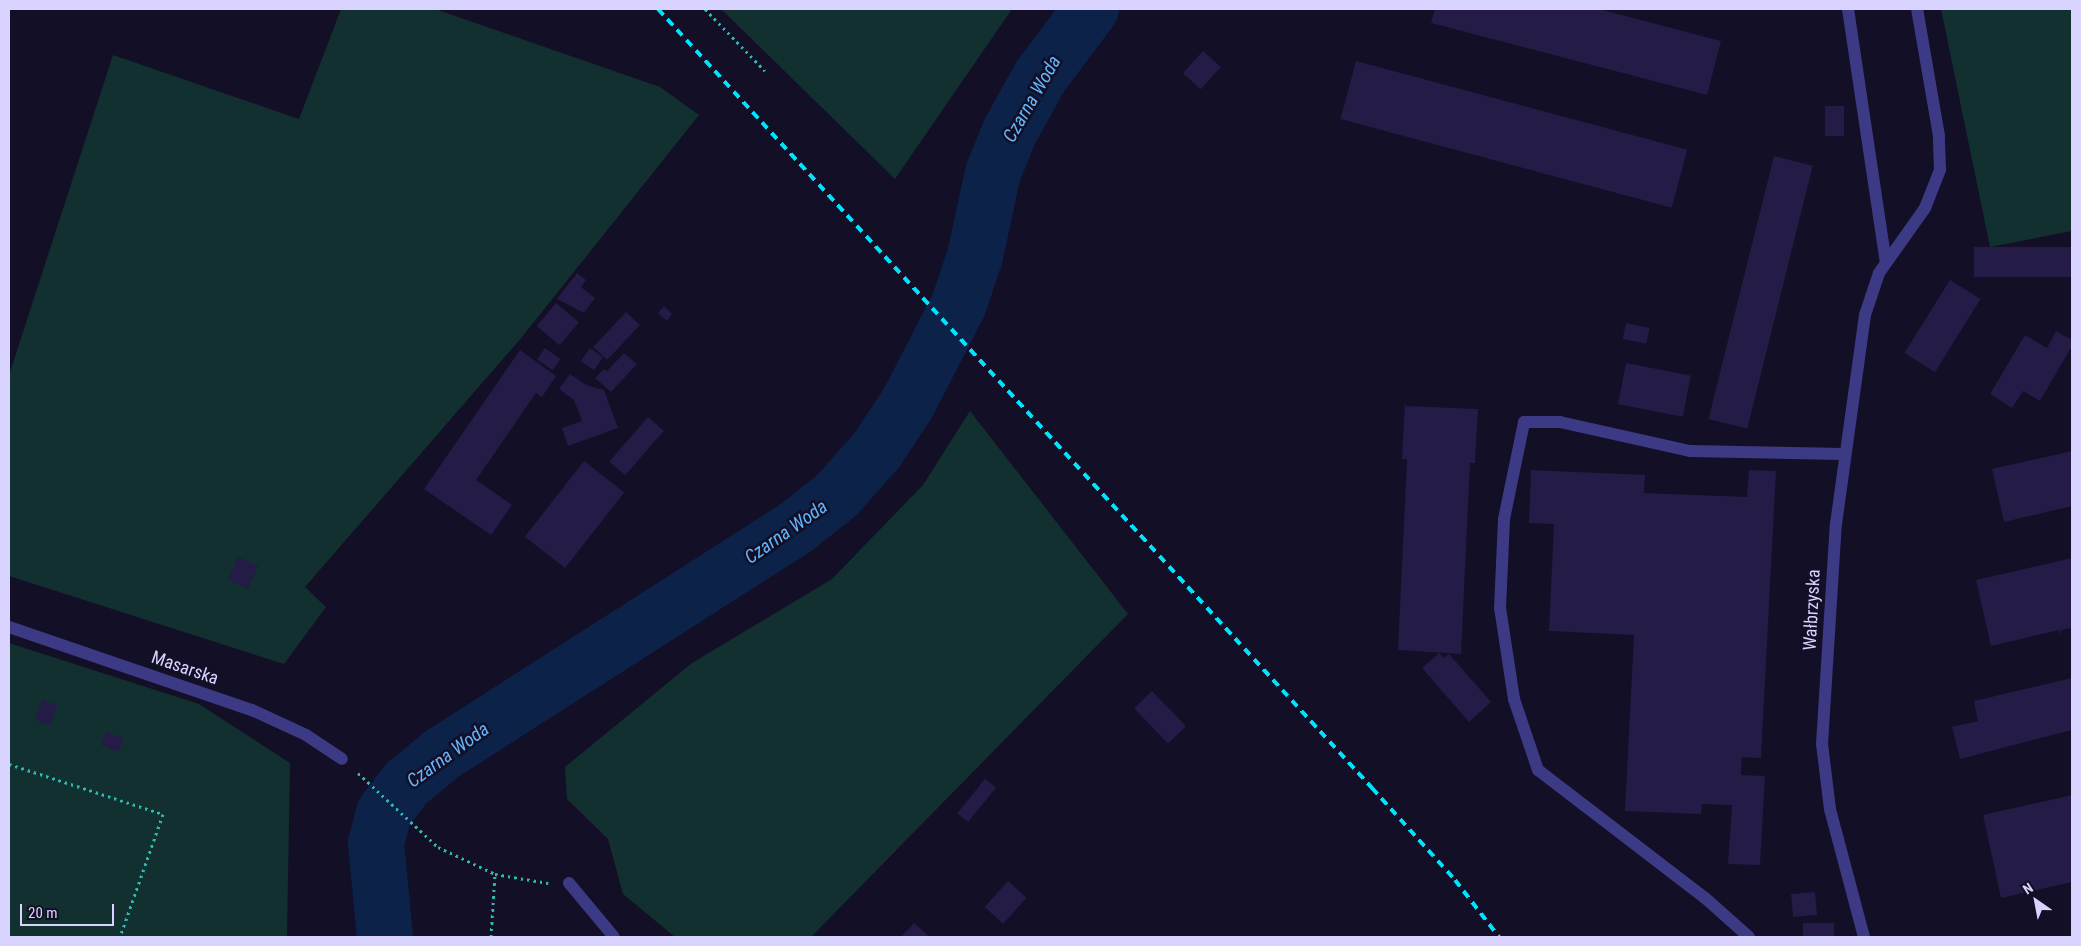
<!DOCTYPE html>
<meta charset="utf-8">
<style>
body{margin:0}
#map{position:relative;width:2081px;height:946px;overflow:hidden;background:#130f26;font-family:"Roboto Condensed",sans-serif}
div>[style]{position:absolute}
.green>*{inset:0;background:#12302f}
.river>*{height:56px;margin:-28px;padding:0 28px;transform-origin:28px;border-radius:28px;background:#0c2248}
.building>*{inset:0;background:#241b47;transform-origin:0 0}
.path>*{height:3px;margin-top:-1.5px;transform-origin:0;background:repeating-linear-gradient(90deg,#2fb8b0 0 2.5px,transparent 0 6.5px)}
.minor>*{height:12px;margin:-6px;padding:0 6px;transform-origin:6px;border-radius:6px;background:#3d3a85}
.rail>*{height:4px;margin-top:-2px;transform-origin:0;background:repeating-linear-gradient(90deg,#00e5ff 0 8px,transparent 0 14px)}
span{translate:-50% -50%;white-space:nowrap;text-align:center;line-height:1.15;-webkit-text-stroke:5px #130f26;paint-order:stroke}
.street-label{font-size:18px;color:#d9d4ff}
.water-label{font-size:19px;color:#62b6ff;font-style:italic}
.frame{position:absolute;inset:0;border:10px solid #d9d4ff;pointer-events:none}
.north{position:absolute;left:2011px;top:876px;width:50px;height:50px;-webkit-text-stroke:4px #130f26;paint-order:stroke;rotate:327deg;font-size:14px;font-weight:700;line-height:20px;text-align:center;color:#d9d4ff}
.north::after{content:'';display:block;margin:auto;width:18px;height:22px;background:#d9d4ff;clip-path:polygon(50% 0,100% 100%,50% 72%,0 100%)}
.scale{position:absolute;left:20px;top:904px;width:94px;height:22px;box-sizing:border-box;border:2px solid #d9d4ff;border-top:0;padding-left:6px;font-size:15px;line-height:18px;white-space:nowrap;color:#d9d4ff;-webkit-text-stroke:4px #130f26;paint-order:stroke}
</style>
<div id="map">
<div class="green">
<div style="clip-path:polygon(341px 9px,435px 9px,660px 87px,699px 115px,522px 337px,305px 587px,326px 607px,284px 664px,9px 576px,9px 375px,113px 55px,299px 119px)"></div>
<div style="clip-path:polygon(721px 9px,1012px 9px,895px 179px)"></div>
<div style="clip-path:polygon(1941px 9px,2072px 9px,2072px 231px,1990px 247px)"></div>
<div style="clip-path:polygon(970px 411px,1128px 614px,811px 937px,675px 937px,623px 894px,608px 839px,567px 799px,565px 767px,692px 663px,832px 579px,923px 485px)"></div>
<div style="clip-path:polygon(9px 643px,199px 704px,290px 763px,287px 937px,9px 937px)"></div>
</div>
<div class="river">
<div style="left:385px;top:937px;width:94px;rotate:-95.5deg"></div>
<div style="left:376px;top:843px;width:31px;rotate:-75deg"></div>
<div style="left:384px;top:813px;width:38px;rotate:-53deg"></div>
<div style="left:407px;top:783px;width:45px;rotate:-39.6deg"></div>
<div style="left:442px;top:754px;width:418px;rotate:-32.6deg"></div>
<div style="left:794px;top:529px;width:55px;rotate:-38.3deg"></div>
<div style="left:837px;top:495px;width:60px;rotate:-48.4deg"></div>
<div style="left:877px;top:450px;width:56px;rotate:-56.6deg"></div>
<div style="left:908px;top:403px;width:111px;rotate:-62.7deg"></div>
<div style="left:959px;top:304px;width:51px;rotate:-71.6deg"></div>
<div style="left:975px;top:256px;width:85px;rotate:-77.8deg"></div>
<div style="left:993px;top:173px;width:45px;rotate:-68deg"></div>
<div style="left:1010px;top:131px;width:62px;rotate:-60.9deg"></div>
<div style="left:1040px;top:77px;width:85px;rotate:-53.1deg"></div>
</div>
<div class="building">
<div style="clip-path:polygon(1435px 9px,1599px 9px,1721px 41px,1707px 95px,1431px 23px)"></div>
<div style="left:1203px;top:51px;width:24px;height:30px;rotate:42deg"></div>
<div style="left:1356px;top:61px;width:343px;height:60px;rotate:15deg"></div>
<div style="left:1825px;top:106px;width:19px;height:30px"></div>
<div style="left:1774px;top:156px;width:40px;height:271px;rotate:14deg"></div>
<div style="left:2072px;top:247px;width:30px;height:98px;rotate:90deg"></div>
<div style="clip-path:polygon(577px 273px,586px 280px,581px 287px,595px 298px,584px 313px,557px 299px)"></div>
<div style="left:1950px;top:280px;width:36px;height:86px;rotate:32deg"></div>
<div style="left:556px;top:303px;width:30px;height:30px;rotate:40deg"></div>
<div style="clip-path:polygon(664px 306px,672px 314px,667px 321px,658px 313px)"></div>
<div style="left:626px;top:312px;width:19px;height:48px;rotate:43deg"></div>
<div style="left:1626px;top:323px;width:24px;height:16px;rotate:12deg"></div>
<div style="clip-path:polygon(2056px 331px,2072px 340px,2072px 346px,2040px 401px,2023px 391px,2012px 408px,1990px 394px,2025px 335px,2047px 348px)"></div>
<div style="left:545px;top:348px;width:19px;height:14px;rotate:35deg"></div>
<div style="left:590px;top:348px;width:16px;height:16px;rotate:35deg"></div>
<div style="clip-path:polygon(520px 350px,556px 376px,542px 397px,536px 393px,476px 480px,512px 505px,491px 535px,424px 489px)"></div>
<div style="clip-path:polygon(624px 353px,637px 364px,611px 392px,595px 378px,604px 369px,607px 371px)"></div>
<div style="left:1626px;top:363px;width:66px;height:42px;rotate:11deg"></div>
<div style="clip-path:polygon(570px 374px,586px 385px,604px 390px,618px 428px,568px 446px,562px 428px,582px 421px,574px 400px,559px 389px)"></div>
<div style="clip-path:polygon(1405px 402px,1406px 406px,1478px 409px,1475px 463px,1470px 463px,1461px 654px,1398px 650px,1407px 459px,1402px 459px)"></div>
<div style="left:648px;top:417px;width:21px;height:59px;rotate:41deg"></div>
<div style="clip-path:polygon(2072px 451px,2072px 506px,2004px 522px,1992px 469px)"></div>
<div style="left:584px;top:461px;width:51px;height:96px;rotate:38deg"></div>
<div style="clip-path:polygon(1531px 470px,1645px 475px,1644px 493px,1747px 497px,1749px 470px,1776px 471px,1761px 758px,1742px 757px,1741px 775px,1765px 776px,1760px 865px,1728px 864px,1732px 805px,1702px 804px,1701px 814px,1625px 811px,1634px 635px,1549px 631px,1554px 524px,1529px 523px)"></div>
<div style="left:238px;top:557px;width:22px;height:25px;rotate:24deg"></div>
<div style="clip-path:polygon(2072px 558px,2072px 628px,2061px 630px,2061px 635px,2059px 630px,1991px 646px,1976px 580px)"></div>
<div style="clip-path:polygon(1439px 653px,1444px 658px,1449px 654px,1491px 702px,1469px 722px,1422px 668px)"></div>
<div style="clip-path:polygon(2072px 678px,2072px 730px,1960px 759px,1952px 727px,1978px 721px,1974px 701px)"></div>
<div style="left:1152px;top:691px;width:49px;height:25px;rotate:46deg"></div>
<div style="left:42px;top:700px;width:16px;height:21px;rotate:18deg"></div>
<div style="left:106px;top:732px;width:19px;height:14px;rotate:21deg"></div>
<div style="left:985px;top:779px;width:14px;height:44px;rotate:39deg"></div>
<div style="clip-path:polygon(2072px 795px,2072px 882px,2001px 898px,1983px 815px)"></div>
<div style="left:1008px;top:881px;width:25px;height:35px;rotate:42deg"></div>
<div style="left:1815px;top:892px;width:23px;height:24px;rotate:85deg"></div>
<div style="clip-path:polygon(914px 923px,930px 937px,901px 937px)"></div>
<div style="left:1803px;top:923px;width:31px;height:14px"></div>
</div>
<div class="path">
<div style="left:705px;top:9px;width:86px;rotate:45.9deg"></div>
<div style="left:9px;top:764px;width:162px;rotate:18deg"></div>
<div style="left:163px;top:814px;width:130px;rotate:109.3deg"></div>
<div style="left:358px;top:773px;width:109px;rotate:42.8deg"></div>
<div style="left:438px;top:847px;width:63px;rotate:25.3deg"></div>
<div style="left:495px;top:874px;width:54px;rotate:9.6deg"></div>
<div style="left:491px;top:937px;width:63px;rotate:-86.4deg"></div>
</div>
<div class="minor">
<div style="left:1848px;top:9px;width:256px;rotate:81.5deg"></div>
<div style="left:9px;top:627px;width:257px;rotate:18.9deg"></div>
<div style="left:252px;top:710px;width:60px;rotate:24.8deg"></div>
<div style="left:306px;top:735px;width:43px;rotate:33.7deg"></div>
<div style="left:569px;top:883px;width:70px;rotate:50.2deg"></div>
<div style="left:1749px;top:937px;width:59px;rotate:-138.4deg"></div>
<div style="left:1705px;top:898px;width:210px;rotate:-142.5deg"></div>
<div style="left:1538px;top:770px;width:75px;rotate:-108.7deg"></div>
<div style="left:1514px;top:699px;width:92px;rotate:-98.7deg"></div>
<div style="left:1500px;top:608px;width:89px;rotate:-87.4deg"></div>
<div style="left:1504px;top:519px;width:99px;rotate:-78.3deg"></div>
<div style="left:1524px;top:422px;width:36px"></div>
<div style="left:1560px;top:422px;width:133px;rotate:12.6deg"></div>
<div style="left:1690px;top:451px;width:153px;rotate:1.1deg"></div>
<div style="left:1864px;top:937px;width:132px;rotate:-104.9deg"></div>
<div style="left:1830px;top:809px;width:65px;rotate:-97deg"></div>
<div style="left:1822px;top:744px;width:220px;rotate:-86.4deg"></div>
<div style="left:1836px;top:524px;width:211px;rotate:-82.1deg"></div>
<div style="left:1865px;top:315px;width:44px;rotate:-71.6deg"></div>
<div style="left:1879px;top:273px;width:80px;rotate:-54.7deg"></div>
<div style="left:1925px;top:208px;width:41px;rotate:-68.5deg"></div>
<div style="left:1940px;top:170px;width:34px;rotate:-92deg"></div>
<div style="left:1939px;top:136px;width:129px;rotate:-99.8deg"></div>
</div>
<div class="rail">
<div style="left:658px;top:9px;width:1057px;rotate:47.49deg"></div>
<div style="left:1372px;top:788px;width:124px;rotate:47.9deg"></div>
<div style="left:1455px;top:880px;width:72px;rotate:52.3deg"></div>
</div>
<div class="street-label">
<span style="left:1812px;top:610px;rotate:-87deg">Wałbrzyska</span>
<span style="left:185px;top:668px;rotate:19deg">Masarska</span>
</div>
<div class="water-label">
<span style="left:1032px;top:99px;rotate:-60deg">Czarna Woda</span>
<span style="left:786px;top:532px;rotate:-35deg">Czarna Woda</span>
<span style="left:448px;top:755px;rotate:-36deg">Czarna Woda</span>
</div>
<div class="frame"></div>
<div class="north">N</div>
<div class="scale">20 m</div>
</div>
